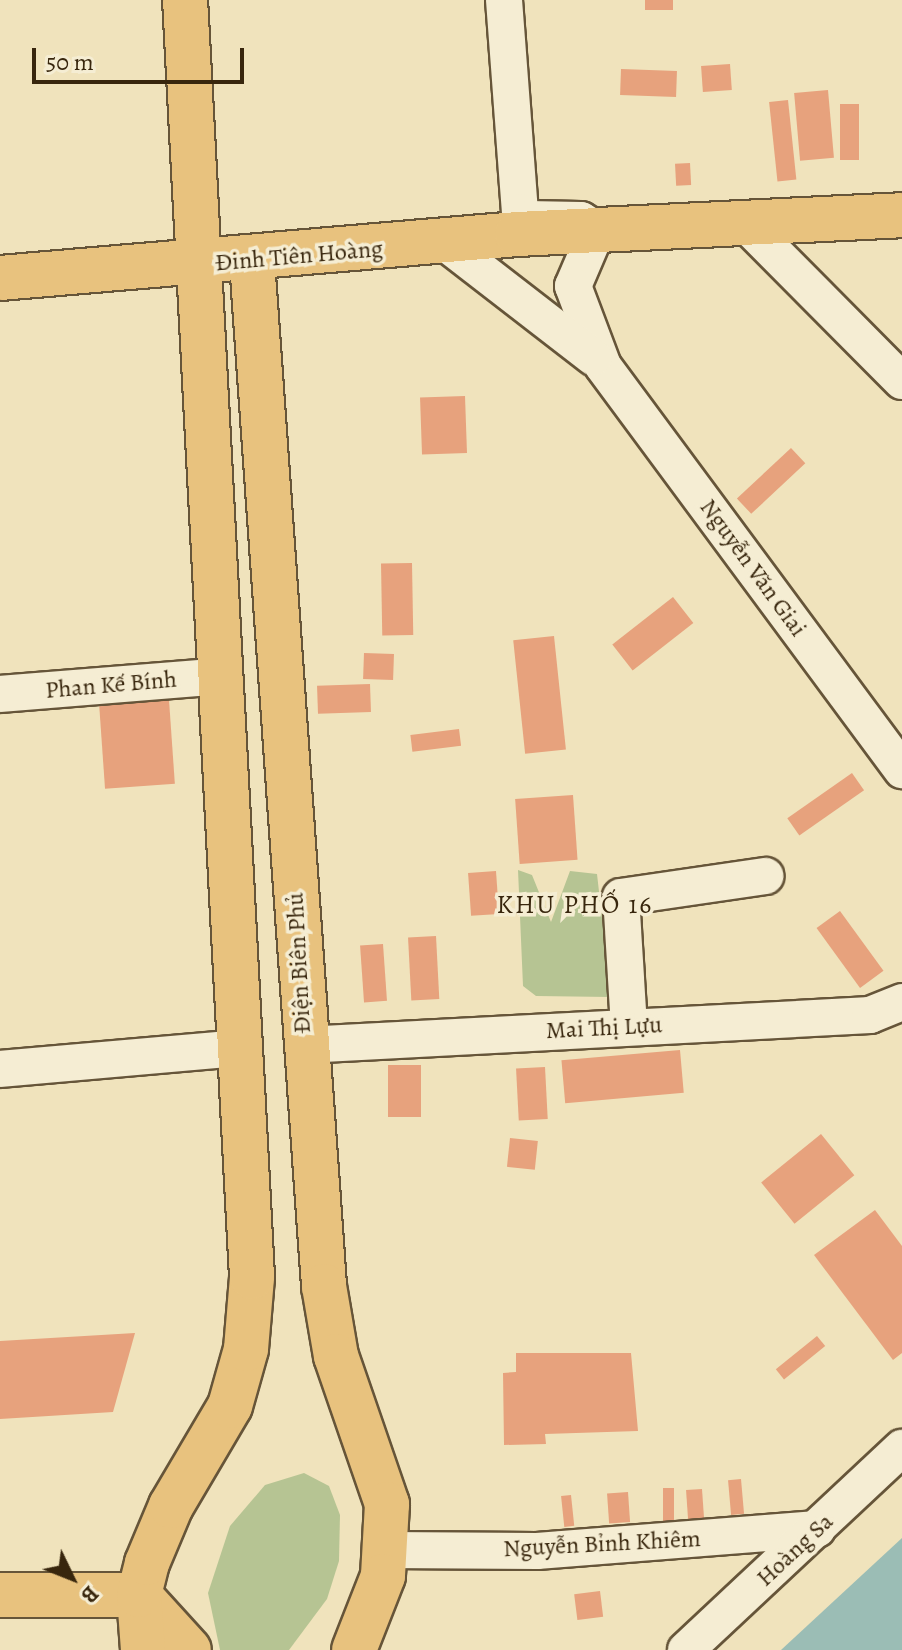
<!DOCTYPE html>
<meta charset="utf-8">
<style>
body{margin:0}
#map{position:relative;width:902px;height:1650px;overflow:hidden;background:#f0e3bc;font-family:Alegreya,serif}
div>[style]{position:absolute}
.green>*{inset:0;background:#b6c493}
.water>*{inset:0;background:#9bbdb5}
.building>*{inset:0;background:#e7a27d;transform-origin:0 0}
.roads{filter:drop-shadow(2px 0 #665539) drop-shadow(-2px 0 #665539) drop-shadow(0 2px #665539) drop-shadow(0 -2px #665539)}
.minor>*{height:36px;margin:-18px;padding:0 18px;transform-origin:18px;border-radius:18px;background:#f5edd3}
.major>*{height:44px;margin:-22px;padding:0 22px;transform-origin:22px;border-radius:22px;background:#e8c27e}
span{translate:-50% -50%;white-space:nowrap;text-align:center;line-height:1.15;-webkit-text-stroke:7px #f5edd3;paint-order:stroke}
.street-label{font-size:24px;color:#38260d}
.neighbourhood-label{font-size:26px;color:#38260d;letter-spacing:2px}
.north{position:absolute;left:32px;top:1538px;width:80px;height:80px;-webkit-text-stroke:6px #f5edd3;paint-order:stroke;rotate:133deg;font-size:22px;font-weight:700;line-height:32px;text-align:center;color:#38260d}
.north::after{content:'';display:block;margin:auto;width:28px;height:36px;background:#38260d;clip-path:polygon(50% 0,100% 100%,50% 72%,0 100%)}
.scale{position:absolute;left:32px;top:48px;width:212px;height:36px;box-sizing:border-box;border:4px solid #38260d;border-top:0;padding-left:10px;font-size:24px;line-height:28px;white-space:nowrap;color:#38260d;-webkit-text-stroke:6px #f5edd3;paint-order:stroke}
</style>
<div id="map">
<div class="green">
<div style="clip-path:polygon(518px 870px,532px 875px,551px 922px,570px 871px,597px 874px,611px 997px,536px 996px,523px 986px)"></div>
<div style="clip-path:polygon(304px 1473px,329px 1486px,340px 1515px,339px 1561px,327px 1599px,289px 1650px,220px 1650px,208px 1593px,230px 1526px,265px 1485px)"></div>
</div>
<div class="water">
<div style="clip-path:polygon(902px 1538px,902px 1650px,781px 1650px)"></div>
</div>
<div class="building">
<div style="left:645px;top:0;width:28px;height:10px"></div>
<div style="left:730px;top:64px;width:26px;height:29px;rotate:86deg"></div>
<div style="left:621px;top:69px;width:56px;height:26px;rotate:2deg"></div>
<div style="left:828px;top:90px;width:68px;height:34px;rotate:85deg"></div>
<div style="left:788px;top:100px;width:80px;height:19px;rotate:84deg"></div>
<div style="left:840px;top:104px;width:19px;height:56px"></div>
<div style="left:690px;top:163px;width:22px;height:15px;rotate:87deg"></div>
<div style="left:465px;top:396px;width:57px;height:45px;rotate:88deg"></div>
<div style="left:791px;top:448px;width:21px;height:74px;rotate:47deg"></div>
<div style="left:412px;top:563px;width:72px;height:31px;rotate:89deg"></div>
<div style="left:673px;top:597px;width:33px;height:77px;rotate:52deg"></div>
<div style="left:554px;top:636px;width:114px;height:41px;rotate:84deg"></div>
<div style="left:364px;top:653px;width:30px;height:26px;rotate:2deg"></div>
<div style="left:370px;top:684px;width:28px;height:53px;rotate:88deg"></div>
<div style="left:169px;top:700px;width:84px;height:70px;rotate:86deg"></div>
<div style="left:459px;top:729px;width:17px;height:49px;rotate:83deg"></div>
<div style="left:852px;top:773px;width:21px;height:79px;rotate:55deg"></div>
<div style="left:573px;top:795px;width:65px;height:58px;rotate:86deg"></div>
<div style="left:496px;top:871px;width:43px;height:28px;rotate:86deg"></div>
<div style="left:840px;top:911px;width:74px;height:29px;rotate:54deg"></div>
<div style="left:436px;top:936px;width:63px;height:28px;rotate:87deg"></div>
<div style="left:383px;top:944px;width:57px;height:23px;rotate:86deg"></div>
<div style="left:680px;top:1050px;width:43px;height:119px;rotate:85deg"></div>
<div style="left:388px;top:1065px;width:33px;height:52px"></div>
<div style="left:545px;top:1067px;width:52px;height:29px;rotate:87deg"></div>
<div style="left:821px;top:1134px;width:53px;height:77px;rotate:51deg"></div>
<div style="left:510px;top:1138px;width:28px;height:29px;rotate:6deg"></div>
<div style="clip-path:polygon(875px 1210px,902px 1246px,902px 1353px,893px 1360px,814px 1255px)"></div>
<div style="clip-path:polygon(135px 1333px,113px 1412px,0 1419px,0 1341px)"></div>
<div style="left:817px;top:1336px;width:13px;height:53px;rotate:51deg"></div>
<div style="clip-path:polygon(516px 1353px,631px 1353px,638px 1431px,545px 1434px,546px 1444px,504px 1445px,503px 1373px,516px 1372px)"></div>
<div style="left:741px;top:1479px;width:35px;height:13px;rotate:85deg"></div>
<div style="left:663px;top:1488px;width:11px;height:39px"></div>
<div style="left:702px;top:1489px;width:40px;height:16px;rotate:86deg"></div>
<div style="left:628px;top:1492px;width:30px;height:21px;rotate:86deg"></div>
<div style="left:571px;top:1495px;width:31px;height:10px;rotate:84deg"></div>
<div style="left:600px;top:1591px;width:26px;height:26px;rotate:83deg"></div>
</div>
<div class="roads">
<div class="minor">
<div style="left:504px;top:0;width:213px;rotate:85.7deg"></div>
<div style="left:520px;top:212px;width:10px;rotate:45deg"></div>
<div style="left:527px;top:219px;width:54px;rotate:1.1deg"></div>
<div style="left:581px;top:220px;width:19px;rotate:32deg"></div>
<div style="left:597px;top:230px;width:61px;rotate:113.2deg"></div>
<div style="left:573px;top:286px;width:85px;rotate:69.4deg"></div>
<div style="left:603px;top:366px;width:503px;rotate:53.49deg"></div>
<div style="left:742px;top:220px;width:227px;rotate:45.2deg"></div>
<div style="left:447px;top:244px;width:185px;rotate:37.7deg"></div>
<div style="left:0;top:694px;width:223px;rotate:-4.6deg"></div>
<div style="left:629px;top:1027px;width:130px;rotate:-93.5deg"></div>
<div style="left:621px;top:897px;width:146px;rotate:-8.3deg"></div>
<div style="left:304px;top:1045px;width:567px;rotate:-3.03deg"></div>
<div style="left:870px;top:1015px;width:35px;rotate:-22deg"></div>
<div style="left:0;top:1069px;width:241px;rotate:-5deg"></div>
<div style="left:386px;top:1550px;width:151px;rotate:0.4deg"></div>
<div style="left:537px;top:1551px;width:281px;rotate:-4.5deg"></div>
<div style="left:686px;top:1650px;width:296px;rotate:-43.1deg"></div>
</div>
<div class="major">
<div style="left:252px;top:261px;width:1028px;rotate:85.98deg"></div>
<div style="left:324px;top:1286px;width:71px;rotate:80.3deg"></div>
<div style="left:336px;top:1356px;width:157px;rotate:71deg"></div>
<div style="left:387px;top:1504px;width:72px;rotate:93.2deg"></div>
<div style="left:383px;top:1576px;width:79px;rotate:111.4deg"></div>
<div style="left:0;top:278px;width:519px;rotate:-4.86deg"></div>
<div style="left:517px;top:234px;width:385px;rotate:-2.8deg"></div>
<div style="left:0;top:1595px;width:139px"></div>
<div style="left:139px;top:1595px;width:74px;rotate:47.7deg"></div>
<div style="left:143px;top:1650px;width:55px;rotate:-94.2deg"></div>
<div style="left:139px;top:1595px;width:33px;rotate:-76deg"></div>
<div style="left:147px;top:1563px;width:62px;rotate:-67.2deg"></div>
<div style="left:171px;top:1506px;width:116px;rotate:-59.5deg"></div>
<div style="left:230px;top:1406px;width:59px;rotate:-74.3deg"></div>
<div style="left:246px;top:1349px;width:72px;rotate:-85.2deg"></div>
<div style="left:252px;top:1277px;width:1279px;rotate:-93deg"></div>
</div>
</div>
<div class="street-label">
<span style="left:299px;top:256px;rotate:-5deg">Đinh Tiên Hoàng</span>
<span style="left:753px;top:568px;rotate:54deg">Nguyễn Văn Giai</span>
<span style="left:111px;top:685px;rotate:-5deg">Phan Kế Bính</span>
<span style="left:299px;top:963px;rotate:-93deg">Ðiện Biên Phủ</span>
<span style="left:604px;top:1028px;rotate:-3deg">Mai Thị Lựu</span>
<span style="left:602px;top:1544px;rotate:-3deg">Nguyễn Bỉnh Khiêm</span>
<span style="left:795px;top:1550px;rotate:-43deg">Hoàng Sa</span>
</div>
<div class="neighbourhood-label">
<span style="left:575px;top:905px">KHU PHỐ 16</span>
</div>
<div class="north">B</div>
<div class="scale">50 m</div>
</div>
